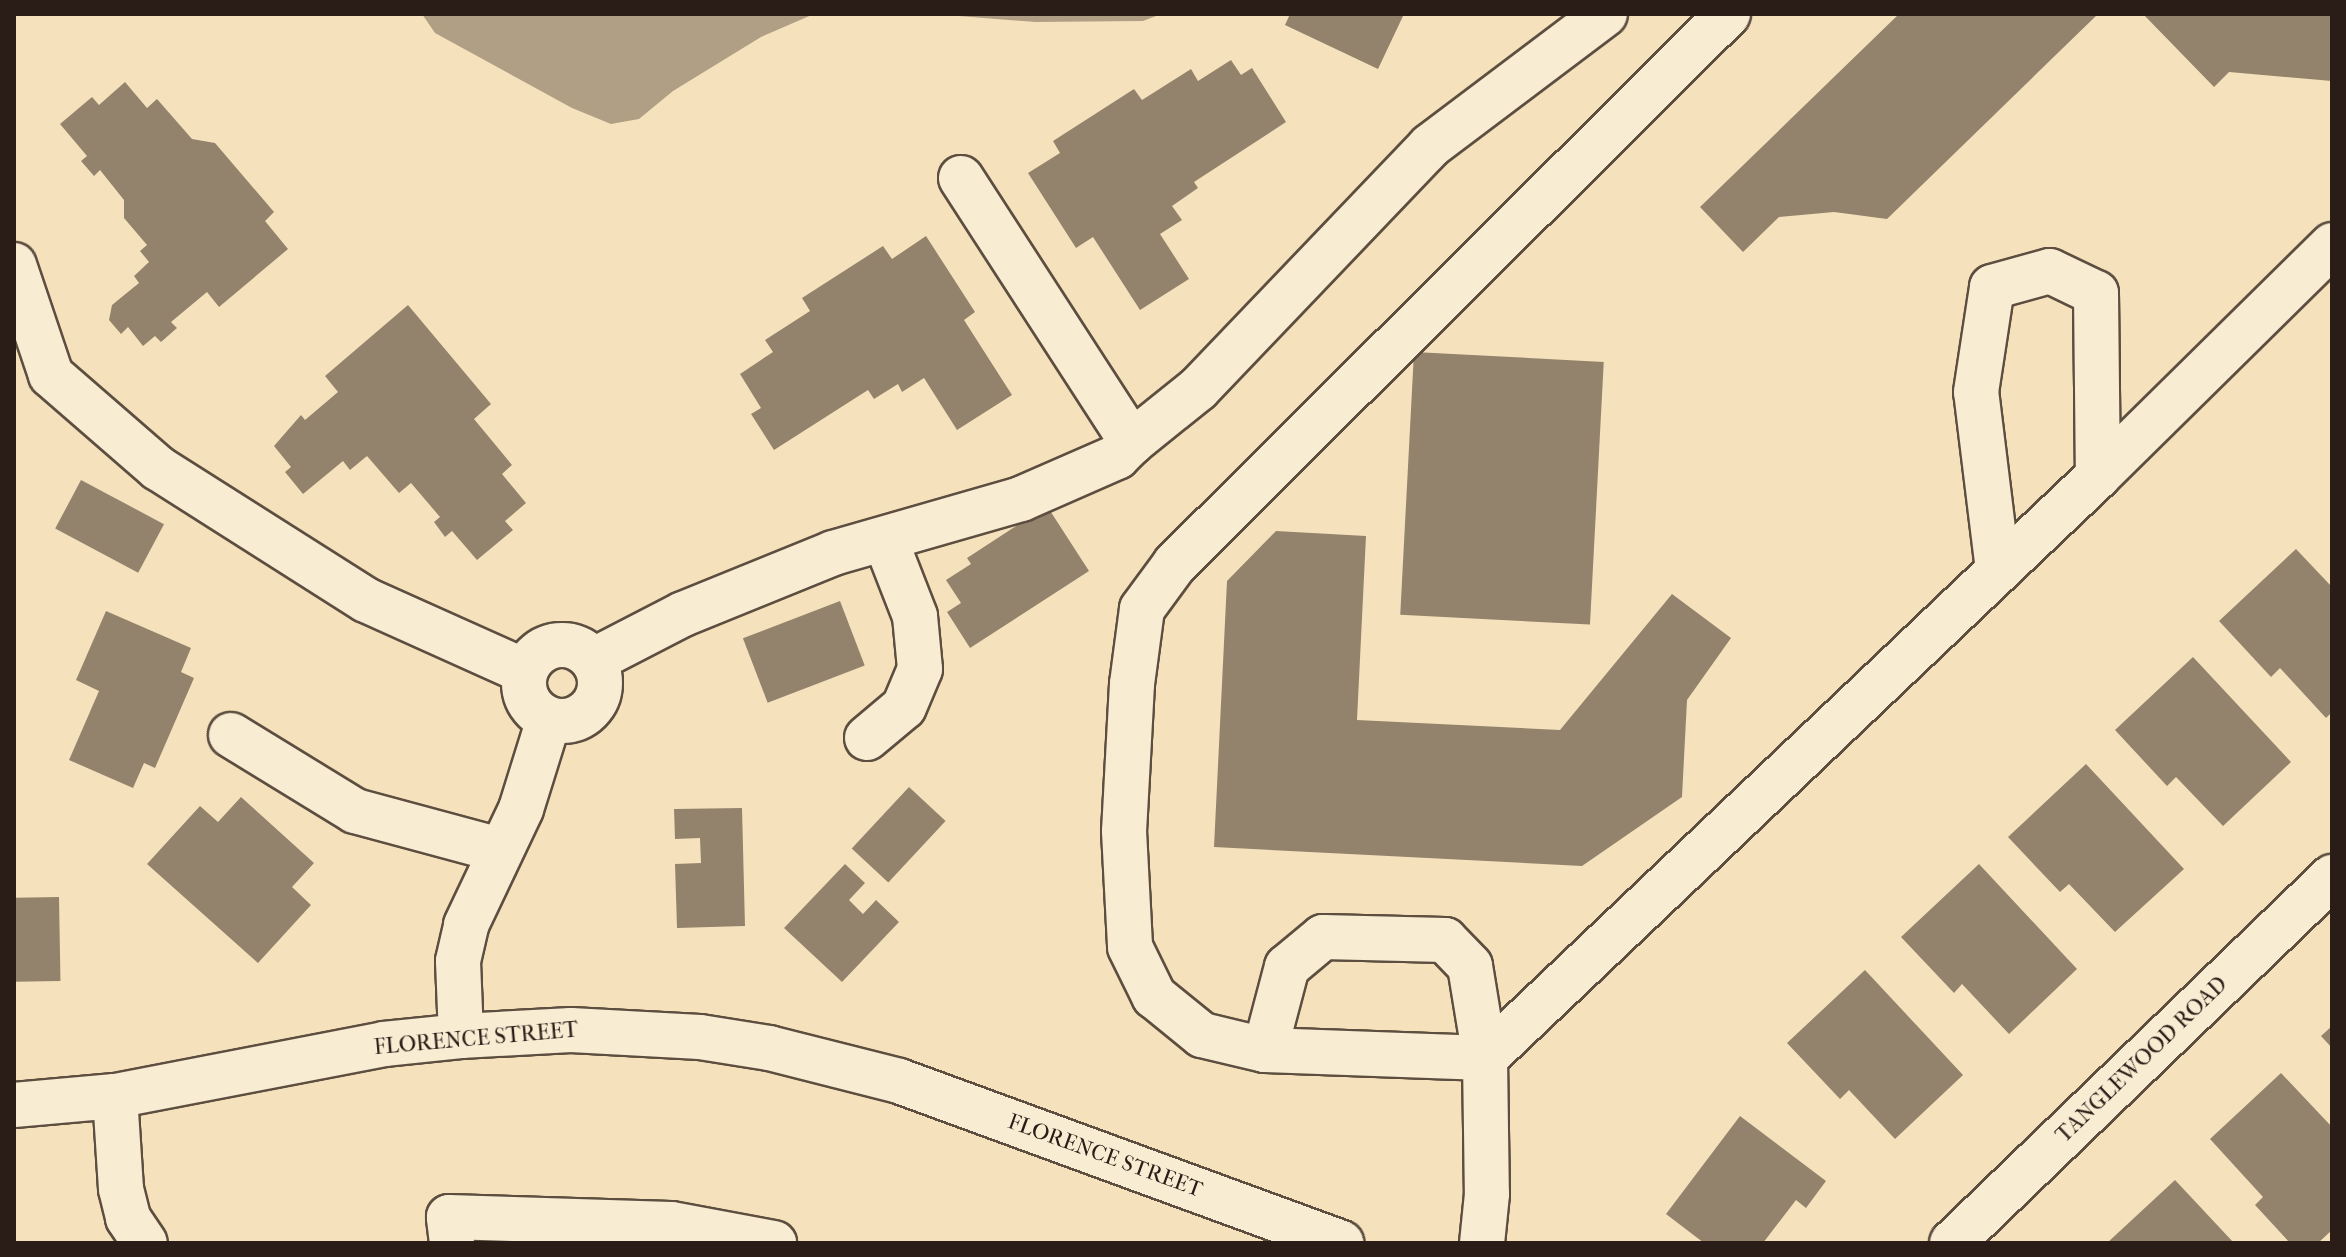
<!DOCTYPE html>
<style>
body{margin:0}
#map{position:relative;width:2346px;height:1257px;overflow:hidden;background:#f5e2bc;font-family:"IM FELL French Canon",serif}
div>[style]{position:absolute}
.water>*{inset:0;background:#b09f84}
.building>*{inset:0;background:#94836c;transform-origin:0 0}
.roads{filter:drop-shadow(2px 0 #5d4e40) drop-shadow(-2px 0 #5d4e40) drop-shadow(0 2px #5d4e40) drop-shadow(0 -2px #5d4e40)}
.minor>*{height:44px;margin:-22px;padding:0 22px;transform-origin:22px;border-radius:22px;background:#f8ecd3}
.minor>.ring{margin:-22px;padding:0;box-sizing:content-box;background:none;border:44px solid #f8ecd3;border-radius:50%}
span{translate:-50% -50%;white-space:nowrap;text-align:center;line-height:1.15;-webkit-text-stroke:8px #f8ecd3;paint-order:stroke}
.street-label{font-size:22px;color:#2a1c16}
.frame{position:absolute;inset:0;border:16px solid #2a1c16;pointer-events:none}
</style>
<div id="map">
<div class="water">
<div style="clip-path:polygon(422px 14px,814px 14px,761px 37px,673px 91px,639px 119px,611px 124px,572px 108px,435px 33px)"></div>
<div style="clip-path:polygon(934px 14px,1161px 14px,1143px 21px,1035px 22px)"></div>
</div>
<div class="building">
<div style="clip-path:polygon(1290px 14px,1404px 14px,1378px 69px,1285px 25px)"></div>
<div style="clip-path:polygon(1899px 14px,2098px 14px,1887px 219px,1834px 212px,1779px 217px,1743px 252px,1700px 207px)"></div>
<div style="clip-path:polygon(2143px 14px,2332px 14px,2332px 81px,2229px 72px,2214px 87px)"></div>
<div style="clip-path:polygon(1231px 60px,1241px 75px,1252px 68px,1286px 122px,1194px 182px,1198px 188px,1172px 206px,1182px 220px,1160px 234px,1189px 279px,1140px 310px,1093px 237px,1076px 248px,1028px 173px,1060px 153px,1053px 141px,1134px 89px,1142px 100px,1191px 69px,1198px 81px)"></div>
<div style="clip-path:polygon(125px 82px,147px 108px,157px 99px,192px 139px,215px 143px,274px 212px,265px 221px,288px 249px,219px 307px,207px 292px,171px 322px,177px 328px,161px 342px,155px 336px,143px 346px,128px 327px,121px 334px,109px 320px,112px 305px,139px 283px,134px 276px,149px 262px,140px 251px,147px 245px,124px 218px,124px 200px,100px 170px,94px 176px,81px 161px,87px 156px,60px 124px,92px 97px,99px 105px)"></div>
<div style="clip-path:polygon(926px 236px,975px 312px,964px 320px,1012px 395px,957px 430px,924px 378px,902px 392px,898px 384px,874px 399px,868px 390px,774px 450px,751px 414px,761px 408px,740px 374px,773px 352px,765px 340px,810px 311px,802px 298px,883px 246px,892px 259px)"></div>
<div style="clip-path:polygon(408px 305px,491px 404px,474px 419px,512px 465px,502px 474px,526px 503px,505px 521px,513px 530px,477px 560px,452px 531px,445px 537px,434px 522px,440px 517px,411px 483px,399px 493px,367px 456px,350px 470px,343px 461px,303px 494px,285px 472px,291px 467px,274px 446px,301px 415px,305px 420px,338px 392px,325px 376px)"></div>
<div style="left:1414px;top:352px;width:190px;height:263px;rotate:3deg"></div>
<div style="left:81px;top:480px;width:94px;height:55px;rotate:28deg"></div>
<div style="clip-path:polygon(1047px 506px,1089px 571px,970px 648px,947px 612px,961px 603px,946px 580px,971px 564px,967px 558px)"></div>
<div style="clip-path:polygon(1276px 531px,1366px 536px,1357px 720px,1560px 730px,1672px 594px,1731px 638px,1687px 700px,1682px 797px,1582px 866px,1214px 847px,1227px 581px)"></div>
<div style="clip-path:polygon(2296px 549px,2332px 587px,2332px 712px,2326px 718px,2280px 668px,2271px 677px,2219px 621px)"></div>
<div style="left:840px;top:601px;width:69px;height:104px;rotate:69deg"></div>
<div style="clip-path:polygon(106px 611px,191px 648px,181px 672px,194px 678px,155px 768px,144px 763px,133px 788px,69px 760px,99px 691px,76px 680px)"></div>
<div style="clip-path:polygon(2193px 657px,2291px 762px,2223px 826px,2176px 777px,2167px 786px,2115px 730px)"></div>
<div style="clip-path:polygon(2086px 764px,2184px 869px,2115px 932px,2069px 884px,2060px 892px,2008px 837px)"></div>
<div style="left:909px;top:787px;width:50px;height:84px;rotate:43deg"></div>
<div style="clip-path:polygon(241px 797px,314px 863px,292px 887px,311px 905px,258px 963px,147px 864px,200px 806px,218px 822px)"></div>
<div style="clip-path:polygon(742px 808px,745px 926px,677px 928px,675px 864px,701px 863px,700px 838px,675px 839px,674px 809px)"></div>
<div style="clip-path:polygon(845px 864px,865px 883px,849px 900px,863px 914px,876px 900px,899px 922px,842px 982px,784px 928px)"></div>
<div style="clip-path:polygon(1979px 864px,2077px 969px,2009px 1034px,1962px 984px,1954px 993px,1901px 937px)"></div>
<div style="left:59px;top:897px;width:84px;height:45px;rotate:89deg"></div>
<div style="clip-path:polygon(1865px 970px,1963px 1075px,1895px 1139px,1849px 1090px,1840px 1099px,1787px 1043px)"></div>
<div style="clip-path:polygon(2332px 1026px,2332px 1048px,2321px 1036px)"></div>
<div style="clip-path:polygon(2281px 1073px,2332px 1127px,2332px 1230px,2318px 1243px,2290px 1243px,2255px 1205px,2263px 1197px,2210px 1139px)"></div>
<div style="clip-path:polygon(1740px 1116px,1826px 1181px,1806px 1208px,1796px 1200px,1763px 1243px,1704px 1243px,1666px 1214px)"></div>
<div style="clip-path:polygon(2175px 1180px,2234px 1243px,2107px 1243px)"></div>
</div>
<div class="roads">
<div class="minor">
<div style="left:1728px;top:14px;width:780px;rotate:135.16deg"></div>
<div style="left:1175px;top:564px;width:56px;rotate:126.3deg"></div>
<div style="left:1142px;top:609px;width:76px;rotate:97.6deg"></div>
<div style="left:1132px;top:684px;width:147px;rotate:93.1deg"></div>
<div style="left:1124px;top:831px;width:116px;rotate:87deg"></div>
<div style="left:1130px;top:947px;width:55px;rotate:63.9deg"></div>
<div style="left:1154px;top:996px;width:62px;rotate:39.1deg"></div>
<div style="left:1202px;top:1035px;width:65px;rotate:13.4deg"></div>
<div style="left:1265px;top:1050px;width:220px;rotate:2.1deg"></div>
<div style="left:1485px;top:1058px;width:845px;rotate:-43.51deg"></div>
<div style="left:2098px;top:476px;width:329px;rotate:-44.6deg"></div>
<div style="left:961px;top:178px;width:315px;rotate:57.1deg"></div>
<div style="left:1132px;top:442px;width:85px;rotate:-38.8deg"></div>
<div style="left:1198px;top:389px;width:336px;rotate:-46.3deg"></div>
<div style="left:1430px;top:146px;width:219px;rotate:-37deg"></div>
<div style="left:14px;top:265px;width:116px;rotate:71.4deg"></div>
<div style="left:51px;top:375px;width:142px;rotate:41deg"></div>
<div style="left:158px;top:468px;width:246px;rotate:32.4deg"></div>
<div style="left:366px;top:600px;width:173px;rotate:24.2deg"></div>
<div style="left:1998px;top:570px;width:179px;rotate:-97deg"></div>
<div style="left:1976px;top:392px;width:106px;rotate:-81.3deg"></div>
<div style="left:1992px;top:287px;width:60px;rotate:-15.4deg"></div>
<div style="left:2050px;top:271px;width:51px;rotate:25.6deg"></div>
<div style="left:2096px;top:293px;width:183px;rotate:89.4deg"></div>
<div class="ring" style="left:524px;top:645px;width:32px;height:32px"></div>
<div style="left:596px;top:659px;width:98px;rotate:-27.3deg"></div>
<div style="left:683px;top:614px;width:162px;rotate:-22.1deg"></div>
<div style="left:833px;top:553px;width:196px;rotate:-16deg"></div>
<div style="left:1021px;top:499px;width:105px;rotate:-23.6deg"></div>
<div style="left:1117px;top:457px;width:21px;rotate:-45deg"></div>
<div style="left:231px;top:735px;width:145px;rotate:31.5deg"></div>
<div style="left:355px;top:811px;width:150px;rotate:15.1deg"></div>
<div style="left:867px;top:738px;width:48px;rotate:-40deg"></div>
<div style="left:904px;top:707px;width:41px;rotate:-67.2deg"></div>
<div style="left:920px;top:669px;width:53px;rotate:-95.4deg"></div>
<div style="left:915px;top:616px;width:83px;rotate:-111.3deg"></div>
<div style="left:461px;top:1036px;width:75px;rotate:-92.3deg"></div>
<div style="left:458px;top:961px;width:37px;rotate:-77deg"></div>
<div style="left:466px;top:925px;width:128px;rotate:-64.6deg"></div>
<div style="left:521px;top:809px;width:94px;rotate:-72.7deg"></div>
<div style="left:1265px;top:1050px;width:86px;rotate:-75.2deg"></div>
<div style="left:1287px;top:967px;width:47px;rotate:-39.8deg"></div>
<div style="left:1323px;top:937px;width:122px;rotate:1.4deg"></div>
<div style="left:1445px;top:940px;width:36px;rotate:46deg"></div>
<div style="left:1470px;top:966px;width:93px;rotate:80.7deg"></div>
<div style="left:1485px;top:1058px;width:136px;rotate:89.2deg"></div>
<div style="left:1487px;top:1194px;width:49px;rotate:95.8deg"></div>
<div style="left:115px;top:1096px;width:93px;rotate:86.3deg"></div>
<div style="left:121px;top:1189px;width:30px;rotate:76deg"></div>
<div style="left:128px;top:1218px;width:30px;rotate:56deg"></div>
<div style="left:14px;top:1105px;width:101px;rotate:-5.1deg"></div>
<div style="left:115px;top:1096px;width:274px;rotate:-10.9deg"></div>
<div style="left:384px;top:1044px;width:77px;rotate:-5.9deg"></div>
<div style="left:461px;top:1036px;width:110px;rotate:-3.1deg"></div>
<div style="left:571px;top:1030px;width:129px;rotate:3.1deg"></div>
<div style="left:700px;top:1037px;width:70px;rotate:9.1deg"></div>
<div style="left:769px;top:1048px;width:134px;rotate:14.2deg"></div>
<div style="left:899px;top:1081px;width:471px;rotate:20.1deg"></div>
<div style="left:452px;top:1243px;width:26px;rotate:-97deg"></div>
<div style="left:449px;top:1217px;width:222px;rotate:1.8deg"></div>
<div style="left:671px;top:1224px;width:105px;rotate:10.5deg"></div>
<div style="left:1952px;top:1243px;width:528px;rotate:-43.92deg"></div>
</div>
</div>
<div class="street-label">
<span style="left:476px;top:1039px;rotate:-5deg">FLORENCE STREET</span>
<span style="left:2142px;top:1060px;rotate:-44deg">TANGLEWOOD ROAD</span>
<span style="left:1105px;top:1156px;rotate:20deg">FLORENCE STREET</span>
</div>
<div class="frame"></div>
</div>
